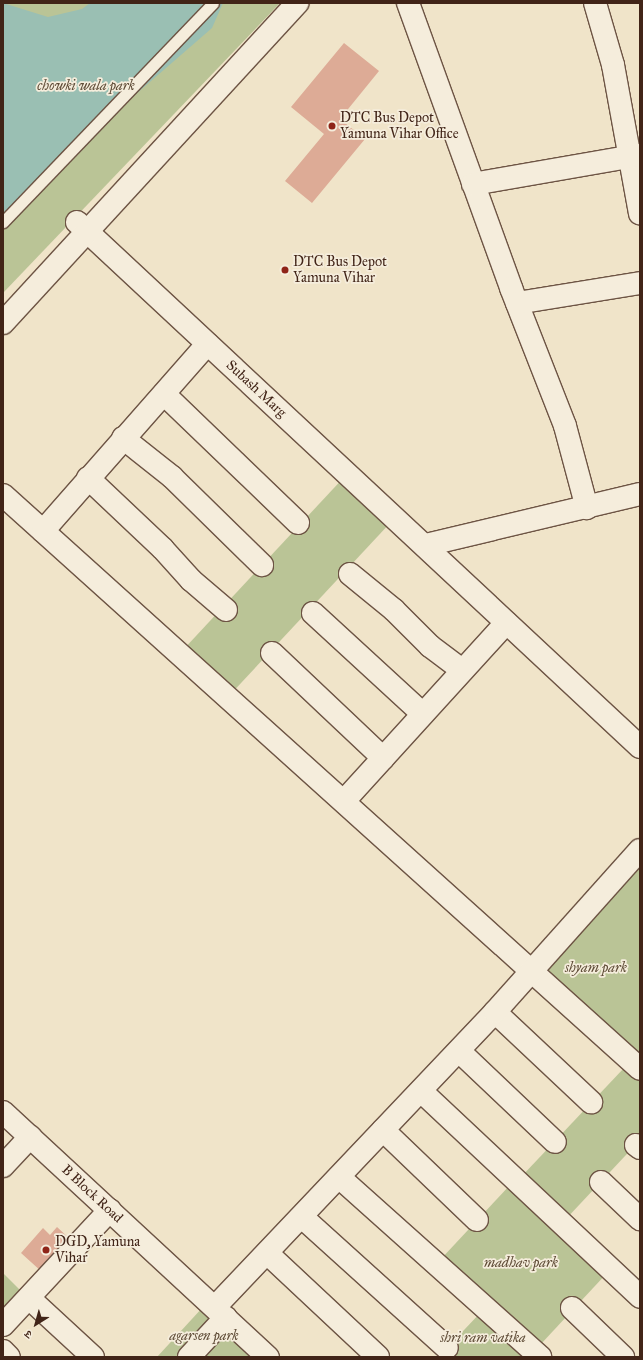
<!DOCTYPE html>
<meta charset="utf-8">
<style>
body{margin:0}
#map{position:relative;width:643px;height:1360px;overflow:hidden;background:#f0e4c9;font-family:"IM FELL Great Primer","Noto Serif Devanagari",serif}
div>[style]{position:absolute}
.green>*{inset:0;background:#bac496;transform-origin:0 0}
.water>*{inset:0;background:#9abfb3}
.building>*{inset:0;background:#ddab96}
.roads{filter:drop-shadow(1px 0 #6d5444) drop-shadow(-1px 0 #6d5444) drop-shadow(0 1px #6d5444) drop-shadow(0 -1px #6d5444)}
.service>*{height:11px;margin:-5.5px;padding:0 5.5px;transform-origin:5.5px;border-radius:5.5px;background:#f5eddc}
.minor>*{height:22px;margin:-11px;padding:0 11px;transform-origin:11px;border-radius:11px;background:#f5eddc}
.tertiary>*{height:22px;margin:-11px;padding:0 11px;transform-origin:11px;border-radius:11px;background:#f5eddc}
.dots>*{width:11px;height:11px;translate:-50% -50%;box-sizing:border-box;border:2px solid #f5eddc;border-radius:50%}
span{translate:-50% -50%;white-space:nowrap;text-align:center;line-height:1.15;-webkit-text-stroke:3.5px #f5eddc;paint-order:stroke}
.park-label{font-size:14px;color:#5f4c37;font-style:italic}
.poi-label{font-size:14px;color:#412417}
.left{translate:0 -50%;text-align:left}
.street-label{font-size:14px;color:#412417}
.frame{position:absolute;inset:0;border:4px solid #412417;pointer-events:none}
.north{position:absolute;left:16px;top:1304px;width:40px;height:40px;-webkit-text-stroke:3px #f5eddc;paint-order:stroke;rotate:217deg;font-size:11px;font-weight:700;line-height:16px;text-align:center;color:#412417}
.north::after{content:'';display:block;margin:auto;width:14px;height:18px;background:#412417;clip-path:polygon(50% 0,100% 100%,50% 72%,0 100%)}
</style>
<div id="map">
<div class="green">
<div style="clip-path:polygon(3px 3px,280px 3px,3px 293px)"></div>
<div style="left:347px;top:474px;width:65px;height:246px;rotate:43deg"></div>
<div style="clip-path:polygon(640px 860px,640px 1069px,531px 969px)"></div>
<div style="clip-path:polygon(624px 1068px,640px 1081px,640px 1140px,565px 1220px,521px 1177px)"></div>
<div style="left:511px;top:1184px;width:131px;height:103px;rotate:43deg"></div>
<div style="clip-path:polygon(3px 1273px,27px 1297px,3px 1325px)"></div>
<div style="clip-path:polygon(203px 1307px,257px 1357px,157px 1357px)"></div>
<div style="clip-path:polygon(482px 1311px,526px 1357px,438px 1357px,447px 1348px)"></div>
</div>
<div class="water">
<div style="clip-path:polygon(3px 3px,48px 17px,82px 9px,90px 3px,223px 3px,212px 28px,120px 108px,31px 199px,3px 220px)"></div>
</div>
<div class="building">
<div style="clip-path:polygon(344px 43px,379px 71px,340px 119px,365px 139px,312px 203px,285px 181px,324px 134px,291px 107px)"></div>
<div style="clip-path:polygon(57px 1227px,71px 1240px,42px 1272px,21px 1253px,43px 1228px,50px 1235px)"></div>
</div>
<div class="roads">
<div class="service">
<div style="left:3px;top:222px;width:303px;rotate:-46.2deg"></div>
</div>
<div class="minor">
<div style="left:408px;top:3px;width:303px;rotate:70.1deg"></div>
<div style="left:511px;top:288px;width:148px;rotate:68.6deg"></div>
<div style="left:565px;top:426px;width:85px;rotate:75deg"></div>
<div style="left:595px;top:3px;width:65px;rotate:73.8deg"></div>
<div style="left:613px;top:65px;width:151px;rotate:79.7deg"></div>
<div style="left:473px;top:184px;width:169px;rotate:-9.9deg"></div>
<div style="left:77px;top:222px;width:770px;rotate:43deg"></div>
<div style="left:517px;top:303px;width:125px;rotate:-9.2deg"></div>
<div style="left:164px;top:394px;width:186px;rotate:43.9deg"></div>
<div style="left:123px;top:438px;width:63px;rotate:38.5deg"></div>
<div style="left:172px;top:477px;width:126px;rotate:44.4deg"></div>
<div style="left:88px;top:478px;width:103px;rotate:43.4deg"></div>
<div style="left:163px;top:549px;width:42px;rotate:47.9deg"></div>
<div style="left:191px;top:580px;width:46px;rotate:40.6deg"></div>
<div style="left:3px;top:495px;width:857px;rotate:42.02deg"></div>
<div style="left:43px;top:531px;width:249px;rotate:-48.7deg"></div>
<div style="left:426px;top:545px;width:220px;rotate:-13.4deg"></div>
<div style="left:350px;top:574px;width:57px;rotate:39.3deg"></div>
<div style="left:394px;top:610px;width:51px;rotate:45deg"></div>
<div style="left:430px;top:646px;width:40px;rotate:37deg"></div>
<div style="left:313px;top:613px;width:149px;rotate:42.6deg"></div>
<div style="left:272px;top:653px;width:153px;rotate:43.4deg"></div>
<div style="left:344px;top:801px;width:241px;rotate:-47.7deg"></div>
<div style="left:495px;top:1012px;width:132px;rotate:43.2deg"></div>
<div style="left:459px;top:1051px;width:132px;rotate:43.5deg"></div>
<div style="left:421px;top:1091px;width:301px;rotate:43.2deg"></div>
<div style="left:383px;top:1130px;width:130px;rotate:43.8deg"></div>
<div style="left:636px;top:1145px;width:5px;rotate:37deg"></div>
<div style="left:3px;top:1166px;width:40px;rotate:-47deg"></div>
<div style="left:339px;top:1177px;width:270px;rotate:41.8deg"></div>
<div style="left:601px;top:1182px;width:54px;rotate:43.5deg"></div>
<div style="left:302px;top:1217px;width:195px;rotate:42.1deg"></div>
<div style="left:267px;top:1253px;width:152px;rotate:43.1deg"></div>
<div style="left:29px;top:1298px;width:87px;rotate:42.7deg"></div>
<div style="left:215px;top:1307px;width:407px;rotate:-46.5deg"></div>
<div style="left:495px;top:1012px;width:217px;rotate:-48.2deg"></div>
<div style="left:572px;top:1308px;width:71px;rotate:43.9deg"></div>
<div style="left:3px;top:1325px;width:157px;rotate:-47.1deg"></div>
<div style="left:3px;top:1351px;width:8px;rotate:45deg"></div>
<div style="left:189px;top:1357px;width:54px;rotate:-47.2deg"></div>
</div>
<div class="tertiary">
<div style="left:3px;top:323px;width:435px;rotate:-47.4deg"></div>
<div style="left:3px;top:1112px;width:361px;rotate:42.8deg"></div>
</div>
</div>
<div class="dots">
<div style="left:332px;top:126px;background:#8f2418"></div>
<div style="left:285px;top:270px;background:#8f2418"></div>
<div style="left:46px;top:1250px;background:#8f2418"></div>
</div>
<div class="park-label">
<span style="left:86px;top:86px">chowki wala park</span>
<span style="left:596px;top:968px">shyam park</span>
<span style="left:521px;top:1263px">madhav park</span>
<span style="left:204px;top:1336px">agarsen park</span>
<span style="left:483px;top:1338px">shri ram vatika</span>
</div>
<div class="poi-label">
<span class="left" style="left:340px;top:126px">DTC Bus Depot<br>Yamuna Vihar Office</span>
<span class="left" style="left:293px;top:270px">DTC Bus Depot<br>Yamuna Vihar</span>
<span class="left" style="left:55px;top:1250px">DGD, Yamuna<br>Vihar</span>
</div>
<div class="street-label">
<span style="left:256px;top:389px;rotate:43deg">Subash Marg</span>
<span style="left:92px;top:1194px;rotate:43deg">B Block Road</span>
</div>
<div class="frame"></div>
<div class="north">उ</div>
</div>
